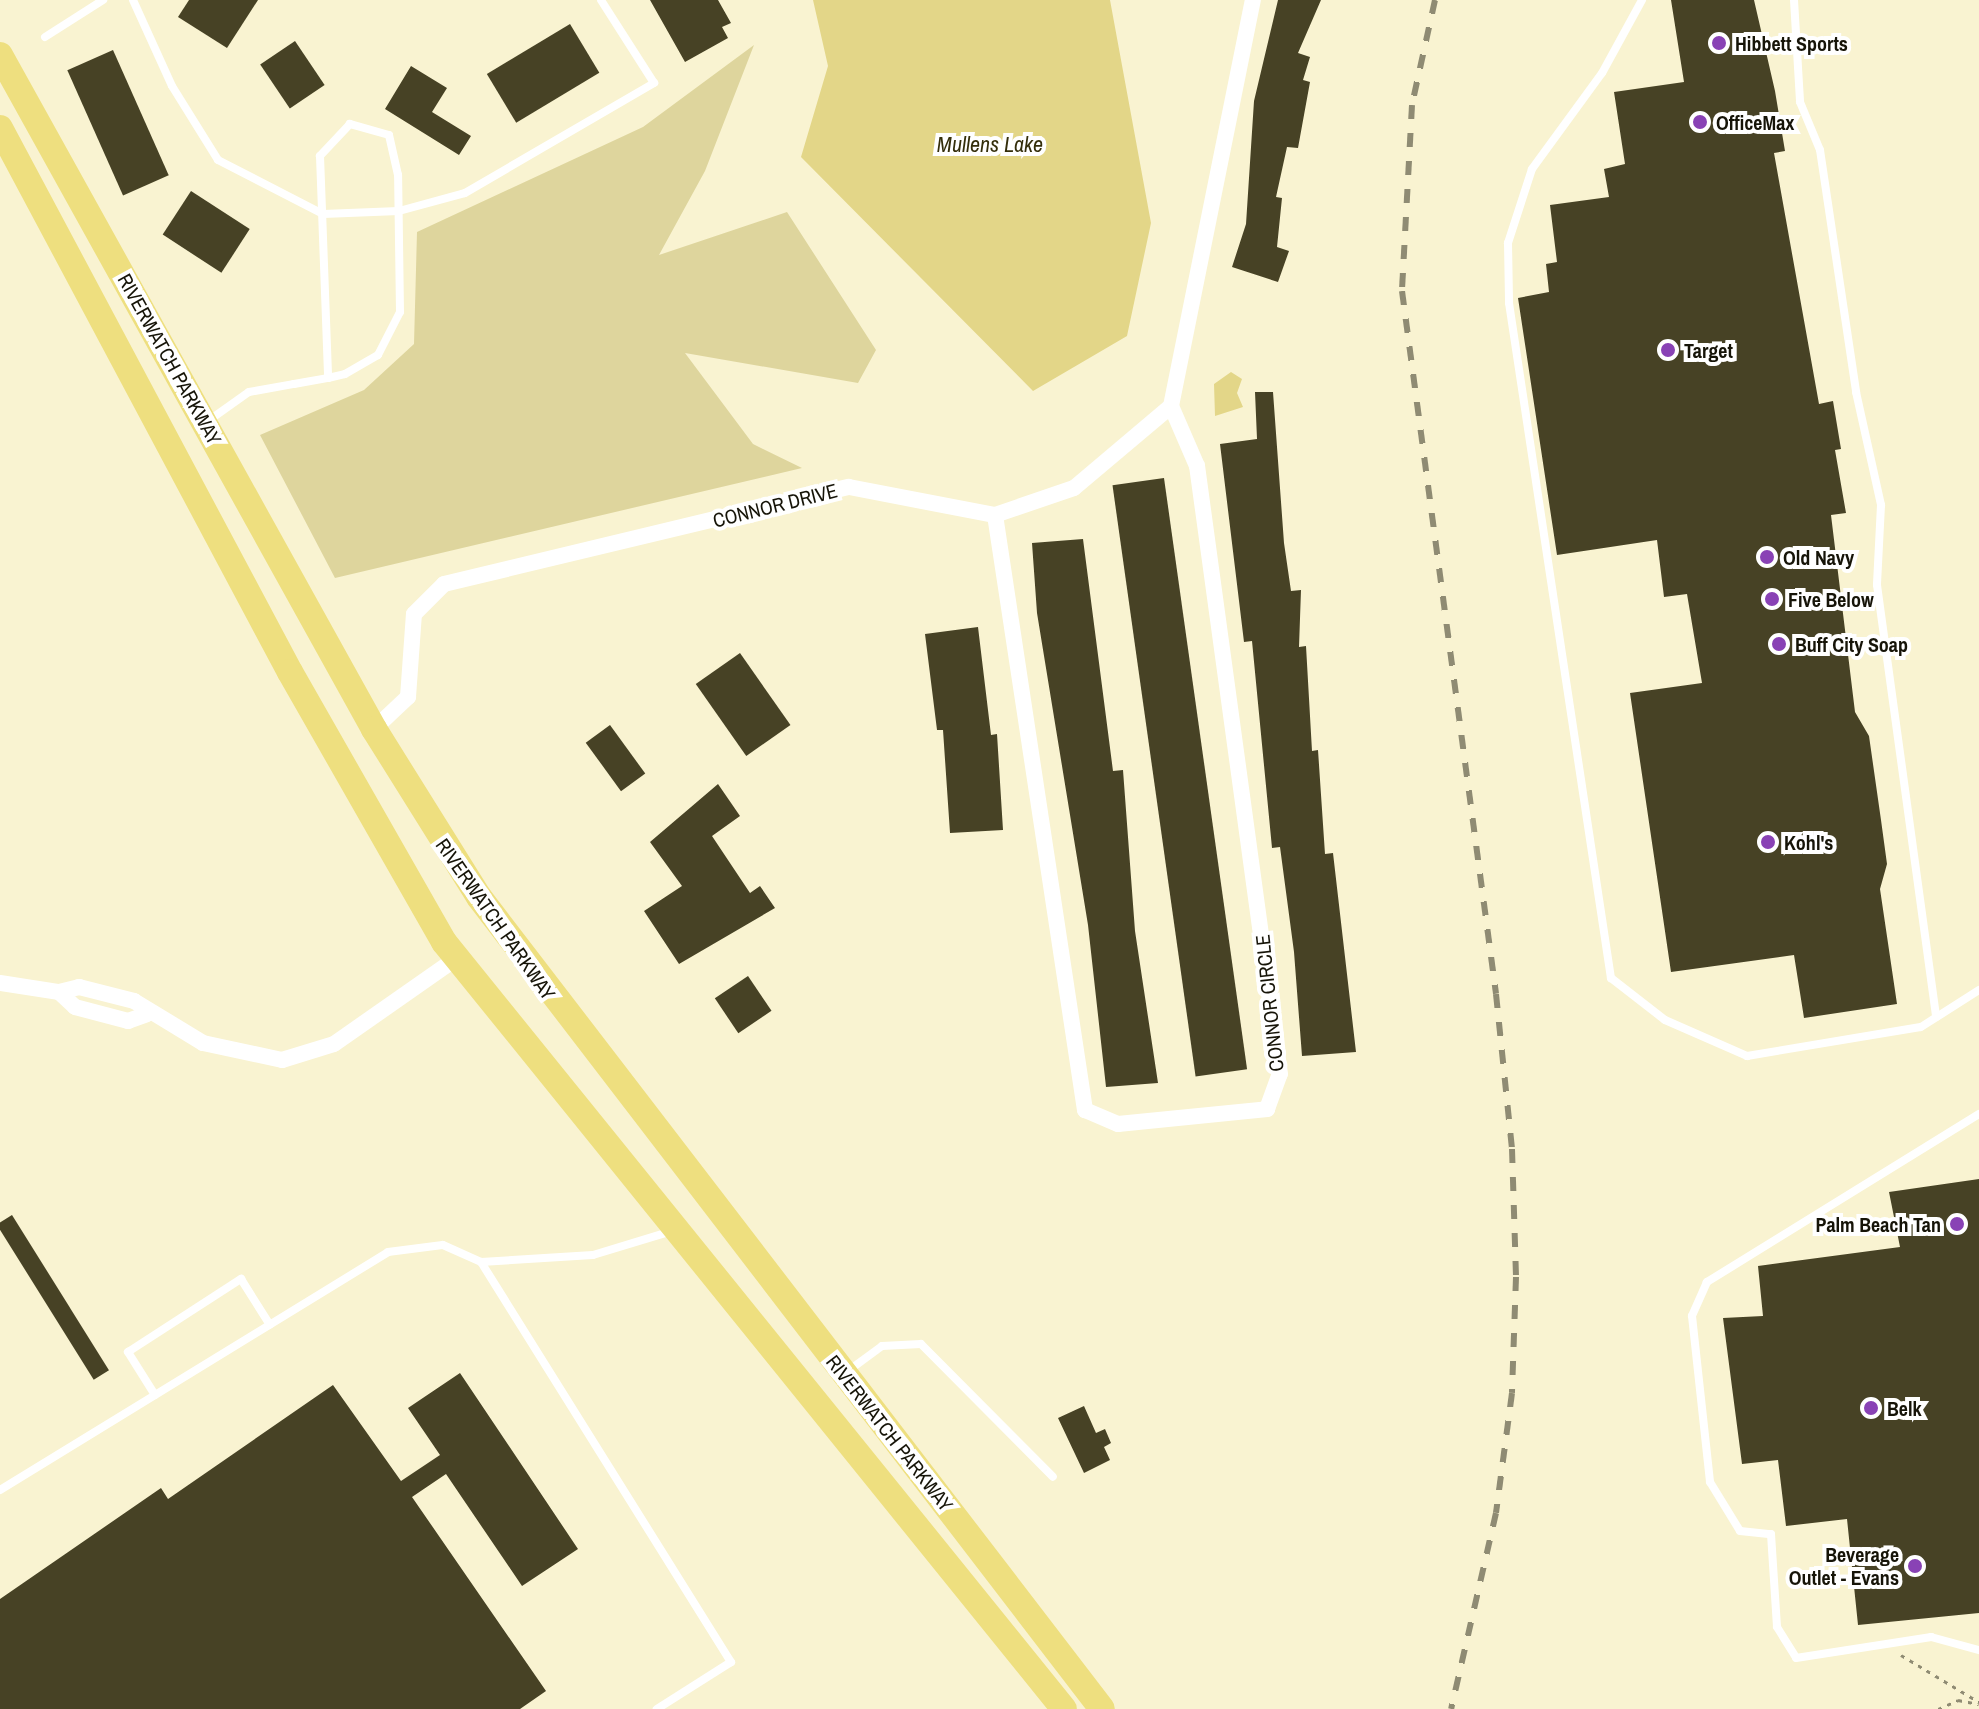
<!DOCTYPE html>
<style>
body{margin:0}
#map{position:relative;width:1979px;height:1709px;overflow:hidden;background:#f9f3d1;font-family:"Archivo Narrow",sans-serif}
div>[style]{position:absolute}
.green>*{inset:0;background:#ded59d}
.water>*{inset:0;background:#e3d688}
.building>*{inset:0;background:#474225;transform-origin:0 0}
.path>*{height:3px;margin-top:-1.5px;transform-origin:0;background:repeating-linear-gradient(90deg,#8f8b73 0 4px,transparent 0 10px)}
.lane>*{height:8px;margin:-4px;padding:0 4px;transform-origin:4px;border-radius:4px;background:#fff}
.street>*{height:16px;margin:-8px;padding:0 8px;transform-origin:8px;border-radius:8px;background:#fff}
.primary>*{height:26px;margin:-13px;padding:0 13px;transform-origin:13px;border-radius:13px;background:#eedf7f}
.rail>*{height:6px;margin-top:-3px;transform-origin:0;background:repeating-linear-gradient(90deg,#8f8b73 0 14px,transparent 0 28px)}
.dots>*{width:22px;height:22px;translate:-50% -50%;box-sizing:border-box;border:4px solid #fff;border-radius:50%}
span{translate:-50% -50%;white-space:nowrap;text-align:center;line-height:1.15;-webkit-text-stroke:8px #fff;paint-order:stroke}
.poi-label{font-size:20px;color:#161408;font-weight:700}
.left{translate:0 -50%;text-align:left}
.right{translate:-100% -50%;text-align:right}
.street-label{font-size:20px;color:#161408}
.water-label{font-size:22px;color:#342e0b;font-style:italic}
</style>
<div id="map">
<div class="green">
<div style="clip-path:polygon(754px 45px,705px 171px,659px 255px,787px 212px,876px 350px,858px 383px,685px 353px,753px 444px,802px 468px,335px 578px,260px 435px,364px 390px,414px 344px,417px 232px,643px 127px)"></div>
</div>
<div class="water">
<div style="clip-path:polygon(813px 0,1110px 0,1151px 223px,1127px 336px,1033px 391px,801px 157px,828px 66px)"></div>
<div style="clip-path:polygon(1231px 372px,1242px 379px,1237px 393px,1243px 407px,1215px 416px,1214px 384px)"></div>
</div>
<div class="building">
<div style="clip-path:polygon(189px 0,258px 0,227px 48px,178px 17px)"></div>
<div style="clip-path:polygon(650px 0,718px 0,731px 23px,722px 27px,728px 38px,685px 62px)"></div>
<div style="clip-path:polygon(1278px 0,1321px 0,1298px 53px,1310px 57px,1303px 80px,1310px 82px,1298px 148px,1287px 147px,1276px 197px,1282px 198px,1277px 247px,1289px 251px,1278px 282px,1232px 267px,1246px 224px,1254px 101px)"></div>
<div style="clip-path:polygon(1671px 0,1754px 0,1775px 91px,1785px 151px,1774px 153px,1819px 404px,1833px 401px,1841px 449px,1835px 450px,1846px 513px,1831px 515px,1855px 712px,1869px 736px,1881px 820px,1887px 864px,1880px 889px,1897px 1004px,1804px 1018px,1794px 955px,1671px 972px,1630px 693px,1702px 683px,1687px 594px,1664px 597px,1657px 540px,1557px 555px,1518px 298px,1549px 292px,1546px 264px,1557px 262px,1550px 205px,1609px 197px,1604px 169px,1625px 164px,1614px 92px,1684px 82px)"></div>
<div style="left:570px;top:24px;width:57px;height:97px;rotate:59deg"></div>
<div style="left:295px;top:41px;width:53px;height:42px;rotate:56deg"></div>
<div style="left:113px;top:50px;width:137px;height:50px;rotate:66deg"></div>
<div style="clip-path:polygon(411px 66px,447px 88px,432px 112px,471px 136px,459px 155px,385px 109px)"></div>
<div style="left:191px;top:191px;width:70px;height:52px;rotate:33deg"></div>
<div style="clip-path:polygon(1255px 392px,1273px 392px,1284px 543px,1291px 591px,1301px 590px,1299px 647px,1306px 646px,1312px 751px,1318px 750px,1325px 854px,1333px 853px,1356px 1052px,1302px 1056px,1294px 952px,1280px 847px,1272px 848px,1252px 641px,1244px 642px,1220px 444px,1257px 439px)"></div>
<div style="left:1164px;top:478px;width:597px;height:52px;rotate:82deg"></div>
<div style="clip-path:polygon(1083px 539px,1113px 771px,1123px 770px,1135px 931px,1158px 1083px,1106px 1087px,1088px 925px,1037px 613px,1032px 543px)"></div>
<div style="clip-path:polygon(978px 627px,991px 735px,997px 734px,1003px 830px,950px 833px,943px 730px,937px 730px,925px 634px)"></div>
<div style="left:740px;top:653px;width:88px;height:54px;rotate:55deg"></div>
<div style="left:610px;top:725px;width:60px;height:30px;rotate:54deg"></div>
<div style="clip-path:polygon(718px 784px,740px 816px,712px 836px,750px 893px,760px 886px,775px 908px,679px 964px,644px 911px,682px 886px,650px 842px)"></div>
<div style="left:748px;top:976px;width:42px;height:40px;rotate:56deg"></div>
<div style="clip-path:polygon(1979px 1179px,1979px 1613px,1858px 1625px,1847px 1519px,1786px 1526px,1778px 1460px,1742px 1464px,1723px 1318px,1763px 1316px,1758px 1266px,1900px 1247px,1889px 1192px)"></div>
<div style="left:12px;top:1215px;width:183px;height:18px;rotate:58deg"></div>
<div style="clip-path:polygon(460px 1373px,578px 1549px,522px 1586px,446px 1474px,412px 1497px,546px 1691px,520px 1709px,0 1709px,0 1599px,161px 1488px,168px 1499px,333px 1385px,401px 1481px,440px 1455px,408px 1408px)"></div>
<div style="clip-path:polygon(1084px 1406px,1096px 1433px,1105px 1429px,1111px 1443px,1104px 1447px,1110px 1460px,1084px 1473px,1058px 1418px)"></div>
</div>
<div class="path">
<div style="left:1901px;top:1655px;width:91px;rotate:31.1deg"></div>
<div style="left:1938px;top:1709px;width:22px;rotate:-24deg"></div>
<div style="left:1958px;top:1700px;width:21px;rotate:11deg"></div>
</div>
<div class="lane">
<div style="left:133px;top:0;width:94px;rotate:65.6deg"></div>
<div style="left:172px;top:86px;width:87px;rotate:58.1deg"></div>
<div style="left:218px;top:160px;width:118px;rotate:27.2deg"></div>
<div style="left:323px;top:214px;width:76px;rotate:-2.3deg"></div>
<div style="left:399px;top:211px;width:68px;rotate:-15.3deg"></div>
<div style="left:465px;top:193px;width:219px;rotate:-30.2deg"></div>
<div style="left:654px;top:83px;width:98px;rotate:-122.6deg"></div>
<div style="left:1642px;top:0;width:83px;rotate:118.7deg"></div>
<div style="left:1602px;top:73px;width:119px;rotate:126.1deg"></div>
<div style="left:1532px;top:169px;width:78px;rotate:108deg"></div>
<div style="left:1508px;top:243px;width:60px;rotate:89deg"></div>
<div style="left:1509px;top:303px;width:683px;rotate:81.41deg"></div>
<div style="left:1611px;top:978px;width:68px;rotate:37.9deg"></div>
<div style="left:1665px;top:1020px;width:90px;rotate:23.7deg"></div>
<div style="left:1747px;top:1056px;width:176px;rotate:-9.5deg"></div>
<div style="left:1921px;top:1027px;width:69px;rotate:-32.5deg"></div>
<div style="left:1794px;top:0;width:102px;rotate:86.6deg"></div>
<div style="left:1800px;top:102px;width:52px;rotate:67.4deg"></div>
<div style="left:1820px;top:150px;width:245px;rotate:81.5deg"></div>
<div style="left:1856px;top:392px;width:116px;rotate:77.5deg"></div>
<div style="left:1881px;top:505px;width:80px;rotate:92.9deg"></div>
<div style="left:1877px;top:585px;width:436px;rotate:82.2deg"></div>
<div style="left:45px;top:37px;width:69px;rotate:-32.5deg"></div>
<div style="left:208px;top:421px;width:50px;rotate:-35.3deg"></div>
<div style="left:249px;top:392px;width:46px;rotate:-10.1deg"></div>
<div style="left:294px;top:384px;width:35px;rotate:-10deg"></div>
<div style="left:328px;top:378px;width:17px;rotate:-13deg"></div>
<div style="left:345px;top:374px;width:38px;rotate:-30deg"></div>
<div style="left:378px;top:355px;width:48px;rotate:-62.9deg"></div>
<div style="left:400px;top:312px;width:137px;rotate:-90.8deg"></div>
<div style="left:398px;top:175px;width:41px;rotate:-102.7deg"></div>
<div style="left:389px;top:135px;width:41px;rotate:-164.2deg"></div>
<div style="left:350px;top:124px;width:44px;rotate:133.2deg"></div>
<div style="left:320px;top:156px;width:222px;rotate:87.9deg"></div>
<div style="left:1979px;top:1114px;width:320px;rotate:148.3deg"></div>
<div style="left:1707px;top:1282px;width:37px;rotate:114deg"></div>
<div style="left:1692px;top:1316px;width:167px;rotate:83.8deg"></div>
<div style="left:1710px;top:1482px;width:57px;rotate:58.5deg"></div>
<div style="left:1740px;top:1531px;width:31px;rotate:6deg"></div>
<div style="left:1771px;top:1534px;width:93px;rotate:86.3deg"></div>
<div style="left:1777px;top:1627px;width:36px;rotate:58deg"></div>
<div style="left:1796px;top:1658px;width:137px;rotate:-8.8deg"></div>
<div style="left:1931px;top:1637px;width:50px;rotate:15.2deg"></div>
<div style="left:481px;top:1262px;width:472px;rotate:58deg"></div>
<div style="left:731px;top:1662px;width:88px;rotate:147.6deg"></div>
<div style="left:848px;top:1371px;width:42px;rotate:-36.3deg"></div>
<div style="left:882px;top:1346px;width:39px;rotate:-3deg"></div>
<div style="left:921px;top:1344px;width:187px;rotate:45.2deg"></div>
<div style="left:155px;top:1395px;width:51px;rotate:-122.1deg"></div>
<div style="left:128px;top:1352px;width:135px;rotate:-32.9deg"></div>
<div style="left:241px;top:1279px;width:54px;rotate:57.8deg"></div>
<div style="left:0;top:1490px;width:455px;rotate:-31.5deg"></div>
<div style="left:388px;top:1252px;width:55px;rotate:-7.3deg"></div>
<div style="left:443px;top:1245px;width:42px;rotate:24.1deg"></div>
<div style="left:481px;top:1262px;width:112px;rotate:-3.6deg"></div>
<div style="left:593px;top:1255px;width:83px;rotate:-16.9deg"></div>
</div>
<div class="street">
<div style="left:995px;top:515px;width:602px;rotate:81.4deg"></div>
<div style="left:1085px;top:1110px;width:36px;rotate:23deg"></div>
<div style="left:1118px;top:1124px;width:150px;rotate:-5.7deg"></div>
<div style="left:1267px;top:1109px;width:37px;rotate:-70deg"></div>
<div style="left:1280px;top:1074px;width:614px;rotate:-97.77deg"></div>
<div style="left:1197px;top:466px;width:65px;rotate:-113.4deg"></div>
<div style="left:374px;top:729px;width:47px;rotate:-43.3deg"></div>
<div style="left:408px;top:697px;width:83px;rotate:-85.9deg"></div>
<div style="left:414px;top:614px;width:42px;rotate:-45deg"></div>
<div style="left:444px;top:584px;width:416px;rotate:-13.5deg"></div>
<div style="left:849px;top:487px;width:149px;rotate:10.9deg"></div>
<div style="left:995px;top:515px;width:83px;rotate:-18.9deg"></div>
<div style="left:1074px;top:488px;width:127px;rotate:-40.2deg"></div>
<div style="left:1171px;top:406px;width:414px;rotate:-78.6deg"></div>
<div style="left:0;top:983px;width:60px;rotate:8.7deg"></div>
<div style="left:59px;top:992px;width:21px;rotate:-14deg"></div>
<div style="left:79px;top:987px;width:57px;rotate:14.3deg"></div>
<div style="left:134px;top:1001px;width:81px;rotate:31.3deg"></div>
<div style="left:203px;top:1043px;width:81px;rotate:12.1deg"></div>
<div style="left:282px;top:1060px;width:54px;rotate:-17.1deg"></div>
<div style="left:334px;top:1044px;width:150px;rotate:-35deg"></div>
<div style="left:59px;top:992px;width:22px;rotate:43deg"></div>
<div style="left:75px;top:1007px;width:55px;rotate:14.8deg"></div>
<div style="left:128px;top:1021px;width:20px;rotate:-20deg"></div>
</div>
<div class="primary">
<div style="left:0;top:55px;width:771px;rotate:60.97deg"></div>
<div style="left:374px;top:729px;width:198px;rotate:58deg"></div>
<div style="left:479px;top:897px;width:1023px;rotate:52.5deg"></div>
<div style="left:0;top:128px;width:616px;rotate:61.94deg"></div>
<div style="left:290px;top:672px;width:311px;rotate:60.3deg"></div>
<div style="left:444px;top:942px;width:986px;rotate:51.05deg"></div>
</div>
<div class="rail">
<div style="left:1435px;top:0;width:107px;rotate:102.4deg"></div>
<div style="left:1412px;top:105px;width:186px;rotate:93.1deg"></div>
<div style="left:1402px;top:291px;width:709px;rotate:82.38deg"></div>
<div style="left:1496px;top:994px;width:156px;rotate:84.1deg"></div>
<div style="left:1512px;top:1149px;width:128px;rotate:88.2deg"></div>
<div style="left:1516px;top:1277px;width:116px;rotate:92deg"></div>
<div style="left:1512px;top:1393px;width:121px;rotate:97.6deg"></div>
<div style="left:1496px;top:1513px;width:201px;rotate:102.9deg"></div>
</div>
<div class="dots">
<div style="left:1719px;top:43px;background:#8942b5"></div>
<div style="left:1700px;top:122px;background:#8942b5"></div>
<div style="left:1668px;top:350px;background:#8942b5"></div>
<div style="left:1767px;top:557px;background:#8942b5"></div>
<div style="left:1772px;top:599px;background:#8942b5"></div>
<div style="left:1779px;top:644px;background:#8942b5"></div>
<div style="left:1768px;top:842px;background:#8942b5"></div>
<div style="left:1957px;top:1224px;background:#8942b5"></div>
<div style="left:1871px;top:1408px;background:#8942b5"></div>
<div style="left:1915px;top:1566px;background:#8942b5"></div>
</div>
<div class="poi-label">
<span class="left" style="left:1735px;top:43px">Hibbett Sports</span>
<span class="left" style="left:1716px;top:122px">OfficeMax</span>
<span class="left" style="left:1684px;top:350px">Target</span>
<span class="left" style="left:1783px;top:557px">Old Navy</span>
<span class="left" style="left:1788px;top:599px">Five Below</span>
<span class="left" style="left:1795px;top:644px">Buff City Soap</span>
<span class="left" style="left:1784px;top:842px">Kohl's</span>
<span class="right" style="left:1941px;top:1224px">Palm Beach Tan</span>
<span class="left" style="left:1887px;top:1408px">Belk</span>
<span class="right" style="left:1899px;top:1566px">Beverage<br>Outlet - Evans</span>
</div>
<div class="street-label">
<span style="left:170px;top:359px;rotate:61deg">RIVERWATCH PARKWAY</span>
<span style="left:775px;top:505px;rotate:-14deg">CONNOR DRIVE</span>
<span style="left:496px;top:919px;rotate:55deg">RIVERWATCH PARKWAY</span>
<span style="left:1269px;top:1003px;rotate:-96deg">CONNOR CIRCLE</span>
<span style="left:890px;top:1433px;rotate:52deg">RIVERWATCH PARKWAY</span>
</div>
<div class="water-label">
<span style="left:990px;top:145px">Mullens Lake</span>
</div>
</div>
